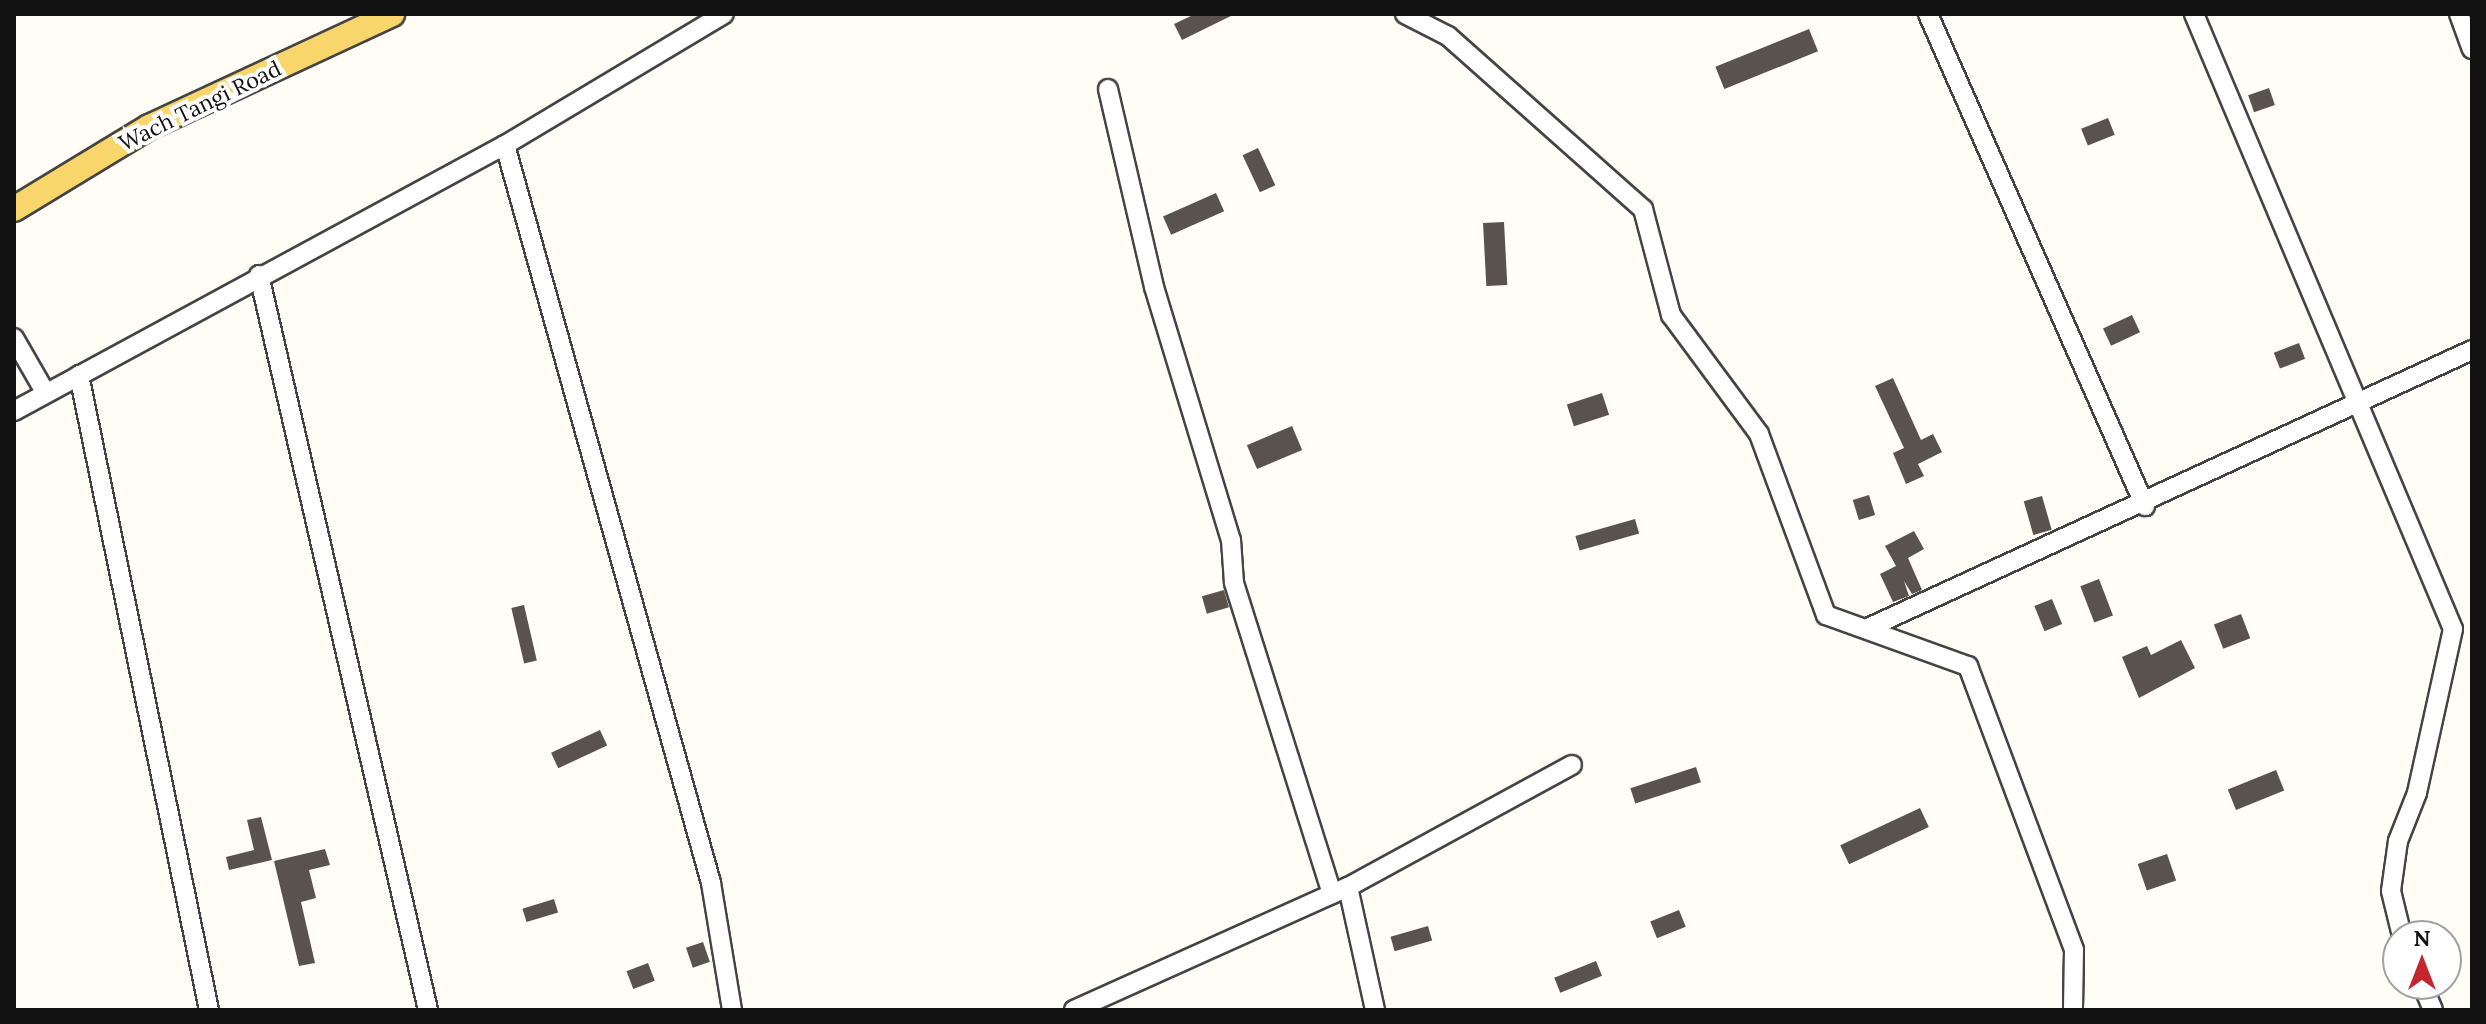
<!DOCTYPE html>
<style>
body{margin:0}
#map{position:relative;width:2486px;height:1024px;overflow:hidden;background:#fffdf5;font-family:Lora,serif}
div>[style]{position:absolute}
.building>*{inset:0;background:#5a524d;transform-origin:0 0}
.roads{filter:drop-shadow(2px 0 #444) drop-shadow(-2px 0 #444) drop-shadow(0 2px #444) drop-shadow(0 -2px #444)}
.minor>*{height:18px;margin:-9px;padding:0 9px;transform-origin:9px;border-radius:9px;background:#fff}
.major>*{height:24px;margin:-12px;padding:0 12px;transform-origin:12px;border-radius:12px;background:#f9d66b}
span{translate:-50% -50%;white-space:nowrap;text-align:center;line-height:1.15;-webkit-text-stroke:8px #fff;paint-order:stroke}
.street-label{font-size:22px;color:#111}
.frame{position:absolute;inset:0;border:16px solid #111;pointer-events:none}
.north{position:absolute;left:2382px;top:920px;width:80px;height:80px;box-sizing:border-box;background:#fff;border:2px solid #a0a0a0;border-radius:50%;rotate:0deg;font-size:22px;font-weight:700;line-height:32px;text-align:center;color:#111}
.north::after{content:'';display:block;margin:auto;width:28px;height:36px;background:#c4262e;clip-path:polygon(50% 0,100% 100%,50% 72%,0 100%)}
</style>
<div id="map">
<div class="building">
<div style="clip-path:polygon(1195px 14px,1235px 14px,1182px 40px,1174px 24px)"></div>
<div style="left:1809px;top:29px;width:24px;height:101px;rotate:68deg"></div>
<div style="left:2269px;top:88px;width:18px;height:22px;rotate:71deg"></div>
<div style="left:2108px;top:118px;width:18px;height:29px;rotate:68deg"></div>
<div style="left:1258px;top:148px;width:41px;height:17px;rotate:65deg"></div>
<div style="left:1216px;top:193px;width:20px;height:58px;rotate:66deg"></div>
<div style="left:1504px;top:222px;width:63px;height:21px;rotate:87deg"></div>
<div style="left:2132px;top:315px;width:19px;height:32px;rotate:65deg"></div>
<div style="left:2299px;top:343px;width:17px;height:27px;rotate:69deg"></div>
<div style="clip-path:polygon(1893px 378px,1921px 440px,1933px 434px,1942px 452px,1918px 464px,1924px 476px,1906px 484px,1893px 453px,1904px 448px,1875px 386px)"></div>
<div style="left:1602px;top:393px;width:23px;height:37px;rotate:72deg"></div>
<div style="left:1292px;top:426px;width:26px;height:49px;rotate:67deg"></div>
<div style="left:1869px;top:495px;width:21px;height:17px;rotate:73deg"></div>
<div style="left:2042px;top:496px;width:35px;height:19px;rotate:74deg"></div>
<div style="left:1635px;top:519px;width:15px;height:62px;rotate:74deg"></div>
<div style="clip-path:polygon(1914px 531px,1924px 549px,1908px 558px,1922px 590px,1912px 594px,1904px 581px,1909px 596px,1893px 602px,1880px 574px,1896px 566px,1885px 546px)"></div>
<div style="left:2099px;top:579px;width:39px;height:20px;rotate:69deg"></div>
<div style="left:1224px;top:590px;width:18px;height:23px;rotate:74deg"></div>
<div style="left:2052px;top:599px;width:27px;height:19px;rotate:68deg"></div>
<div style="left:524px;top:605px;width:57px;height:13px;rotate:77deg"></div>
<div style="left:2241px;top:614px;width:26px;height:29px;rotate:69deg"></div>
<div style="clip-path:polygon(2181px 640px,2195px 668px,2139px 698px,2122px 657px,2147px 646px,2151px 655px)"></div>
<div style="left:600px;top:730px;width:17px;height:54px;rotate:65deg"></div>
<div style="left:1696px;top:767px;width:16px;height:69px;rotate:72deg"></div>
<div style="left:2276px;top:770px;width:22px;height:52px;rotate:68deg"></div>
<div style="left:1920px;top:808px;width:21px;height:88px;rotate:65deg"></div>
<div style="clip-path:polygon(261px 817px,272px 860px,229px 870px,226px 857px,254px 850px,247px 820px)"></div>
<div style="clip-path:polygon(325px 849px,330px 865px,309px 870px,316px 898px,301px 902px,315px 963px,299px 966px,274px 861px)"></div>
<div style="left:2167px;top:854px;width:28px;height:31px;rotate:71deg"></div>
<div style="left:554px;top:899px;width:14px;height:33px;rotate:73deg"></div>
<div style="left:1679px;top:910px;width:18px;height:31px;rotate:68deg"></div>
<div style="left:1428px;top:926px;width:15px;height:39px;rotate:74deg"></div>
<div style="left:703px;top:942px;width:21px;height:18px;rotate:71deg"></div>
<div style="left:1596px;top:961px;width:16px;height:45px;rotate:68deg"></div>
<div style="left:648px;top:963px;width:19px;height:23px;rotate:69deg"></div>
</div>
<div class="roads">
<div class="minor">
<div style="left:1405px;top:14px;width:48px;rotate:27.1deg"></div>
<div style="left:1448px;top:36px;width:261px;rotate:41.6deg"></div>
<div style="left:1643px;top:209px;width:110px;rotate:75.2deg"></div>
<div style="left:1671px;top:315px;width:148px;rotate:53.5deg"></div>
<div style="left:1759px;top:434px;width:193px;rotate:69.7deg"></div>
<div style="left:1826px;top:615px;width:151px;rotate:19.8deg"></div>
<div style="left:1968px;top:666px;width:303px;rotate:69.5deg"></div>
<div style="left:2074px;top:950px;width:60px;rotate:91deg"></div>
<div style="left:1928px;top:14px;width:538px;rotate:66.2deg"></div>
<div style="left:2194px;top:14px;width:667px;rotate:67.16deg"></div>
<div style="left:2453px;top:629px;width:168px;rotate:102.4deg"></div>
<div style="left:2417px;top:793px;width:52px;rotate:111.6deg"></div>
<div style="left:2398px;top:841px;width:50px;rotate:98deg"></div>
<div style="left:2391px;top:891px;width:46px;rotate:76.3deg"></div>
<div style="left:2459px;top:14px;width:37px;rotate:70deg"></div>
<div style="left:1108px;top:89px;width:203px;rotate:76.9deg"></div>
<div style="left:1154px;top:287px;width:264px;rotate:73.1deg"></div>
<div style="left:1231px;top:540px;width:43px;rotate:86deg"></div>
<div style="left:1234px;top:583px;width:326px;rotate:72.5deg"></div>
<div style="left:505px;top:145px;width:766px;rotate:74.4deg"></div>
<div style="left:711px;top:883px;width:129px;rotate:80.6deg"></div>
<div style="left:259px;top:275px;width:754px;rotate:77.05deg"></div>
<div style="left:14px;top:338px;width:62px;rotate:60.1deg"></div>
<div style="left:79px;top:375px;width:648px;rotate:78.43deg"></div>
<div style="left:14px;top:411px;width:558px;rotate:-28.45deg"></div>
<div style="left:505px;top:145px;width:255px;rotate:-30.9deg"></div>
<div style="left:1868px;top:628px;width:665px;rotate:-24.71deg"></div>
<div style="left:1348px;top:887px;width:126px;rotate:77.6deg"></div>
<div style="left:2422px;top:984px;width:28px;rotate:67deg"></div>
<div style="left:1074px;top:1010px;width:300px;rotate:-24.2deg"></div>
<div style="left:1348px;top:887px;width:255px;rotate:-28.6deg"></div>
</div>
<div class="major">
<div style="left:14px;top:209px;width:158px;rotate:-31.3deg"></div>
<div style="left:149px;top:127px;width:268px;rotate:-24.9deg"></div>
</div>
</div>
<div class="street-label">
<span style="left:200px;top:106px;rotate:-26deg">Wach Tangi Road</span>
</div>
<div class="frame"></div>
<div class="north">N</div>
</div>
